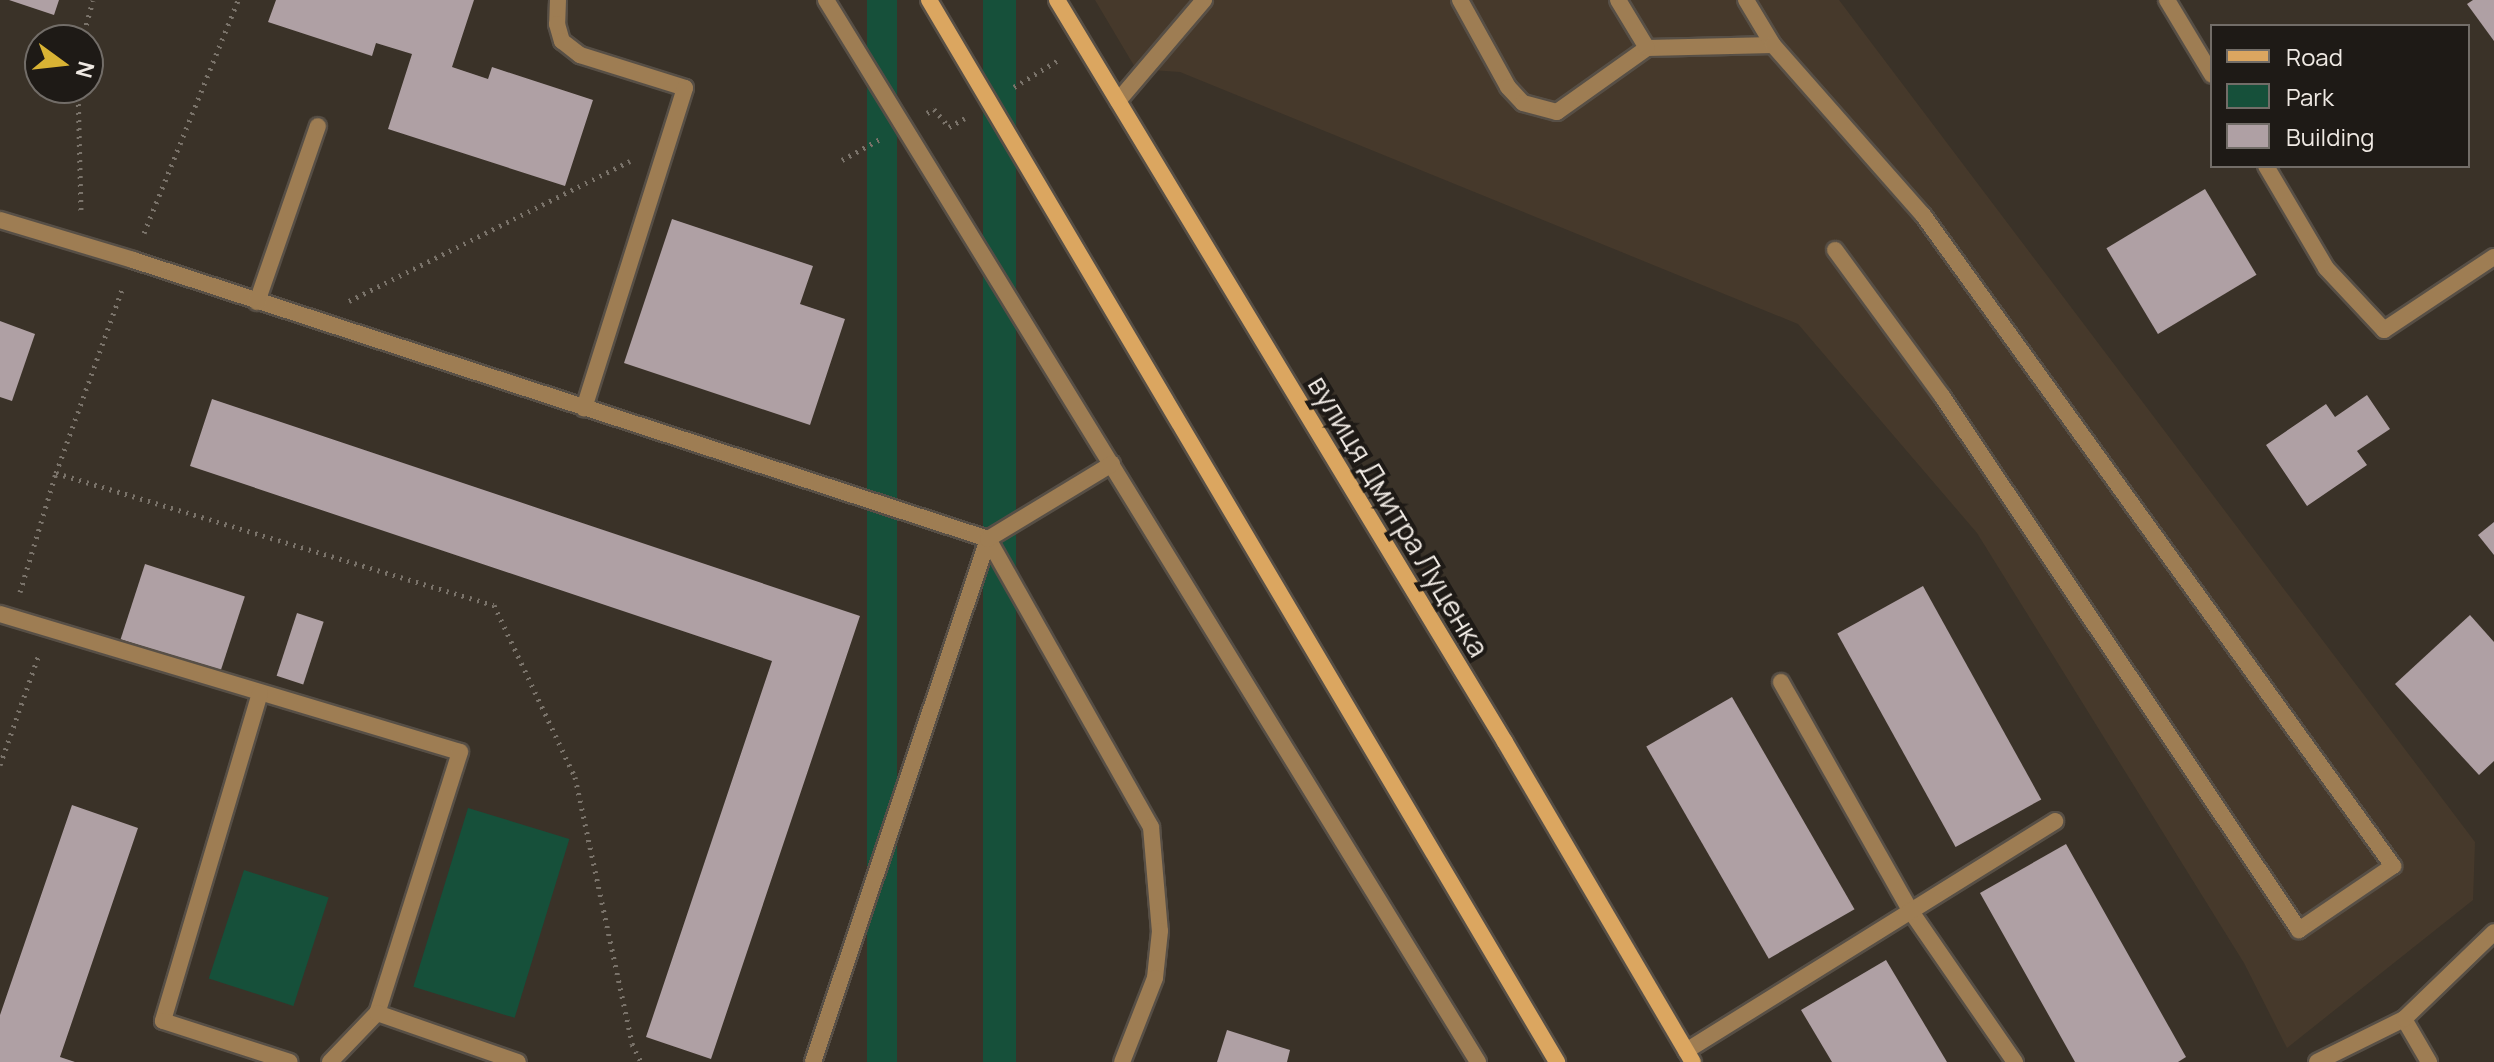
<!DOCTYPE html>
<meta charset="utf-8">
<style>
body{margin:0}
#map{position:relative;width:2494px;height:1062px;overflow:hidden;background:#3a3228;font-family:Manrope,sans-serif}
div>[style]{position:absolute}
.built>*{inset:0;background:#46392b}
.green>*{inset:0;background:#16503a;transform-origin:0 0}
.building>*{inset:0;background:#afa0a4;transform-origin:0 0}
.path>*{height:5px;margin-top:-2.5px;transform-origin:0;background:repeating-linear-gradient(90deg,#7a736a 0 2px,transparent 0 8px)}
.roads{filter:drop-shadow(2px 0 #574f46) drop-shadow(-2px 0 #574f46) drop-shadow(0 2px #574f46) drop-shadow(0 -2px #574f46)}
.service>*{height:16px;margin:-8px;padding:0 8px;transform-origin:8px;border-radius:8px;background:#9e7d53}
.minor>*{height:16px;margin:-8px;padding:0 8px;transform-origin:8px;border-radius:8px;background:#9e7d53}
.secondary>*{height:16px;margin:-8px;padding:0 8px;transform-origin:8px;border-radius:8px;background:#dba660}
span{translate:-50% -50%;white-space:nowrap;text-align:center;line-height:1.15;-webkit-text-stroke:8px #1e1a16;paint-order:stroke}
.street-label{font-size:28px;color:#efe9e3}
.legend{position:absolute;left:2210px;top:24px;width:260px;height:144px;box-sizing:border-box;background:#1e1a16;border:2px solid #726d68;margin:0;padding:10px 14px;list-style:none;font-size:24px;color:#efe9e3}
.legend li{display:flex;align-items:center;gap:16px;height:40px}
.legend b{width:40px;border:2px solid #726d68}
.north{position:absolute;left:24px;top:24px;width:80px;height:80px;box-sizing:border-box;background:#1e1a16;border:2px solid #726d68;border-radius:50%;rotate:105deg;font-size:22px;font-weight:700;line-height:32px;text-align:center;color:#efe9e3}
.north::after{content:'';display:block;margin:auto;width:28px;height:36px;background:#d9b334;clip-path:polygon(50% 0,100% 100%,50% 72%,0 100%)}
</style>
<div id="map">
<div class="built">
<div style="clip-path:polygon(1095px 0,1839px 0,2475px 842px,2473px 900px,2287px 1048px,2244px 963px,1977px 533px,1798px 324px,1180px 72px,1136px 69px)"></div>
</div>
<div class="green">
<div style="left:867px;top:0;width:30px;height:1238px"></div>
<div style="left:983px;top:0;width:33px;height:1239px"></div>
<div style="left:468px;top:808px;width:106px;height:187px;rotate:17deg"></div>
<div style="left:244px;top:870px;width:89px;height:114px;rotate:18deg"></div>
</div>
<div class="building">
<div style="clip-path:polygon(9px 0,59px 0,54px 15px)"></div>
<div style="clip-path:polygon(276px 0,474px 0,452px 67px,488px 79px,492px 67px,593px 100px,565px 186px,388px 129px,412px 54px,376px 43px,372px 56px,268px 22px)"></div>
<div style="clip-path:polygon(2473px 0,2494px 0,2494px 41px,2467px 4px)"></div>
<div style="left:2205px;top:189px;width:100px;height:115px;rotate:59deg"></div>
<div style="clip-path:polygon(672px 219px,813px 266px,800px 304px,845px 319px,810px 425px,624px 363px)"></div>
<div style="clip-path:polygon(0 321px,35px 334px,12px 401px,0 397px)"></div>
<div style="clip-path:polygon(2367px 395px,2390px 429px,2357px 451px,2367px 465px,2307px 506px,2266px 445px,2326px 404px,2335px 417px)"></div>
<div style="clip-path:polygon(212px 399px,860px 616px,711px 1059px,646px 1037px,772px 661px,190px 466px)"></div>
<div style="clip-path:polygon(2494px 522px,2494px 555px,2478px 535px)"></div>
<div style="left:145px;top:564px;width:105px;height:79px;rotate:18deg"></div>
<div style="left:1923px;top:586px;width:244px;height:98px;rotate:61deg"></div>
<div style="left:297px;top:613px;width:28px;height:66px;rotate:18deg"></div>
<div style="clip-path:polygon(2470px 615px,2494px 642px,2494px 761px,2479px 775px,2395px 684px)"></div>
<div style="left:1732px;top:697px;width:245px;height:99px;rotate:60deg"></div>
<div style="clip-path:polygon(72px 805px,138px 828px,60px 1057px,75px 1062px,0 1062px,0 1015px)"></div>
<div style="clip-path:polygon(2066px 844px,2186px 1057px,2178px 1062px,2075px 1062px,1980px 893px)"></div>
<div style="clip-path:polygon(1886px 960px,1947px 1062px,1832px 1062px,1801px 1010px)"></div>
<div style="clip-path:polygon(1227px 1030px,1290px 1050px,1287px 1062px,1217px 1062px)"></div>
</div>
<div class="path">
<div style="left:82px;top:40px;width:41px;rotate:-74.6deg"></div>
<div style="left:1014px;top:87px;width:54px;rotate:-31.3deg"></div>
<div style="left:78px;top:88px;width:126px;rotate:88.6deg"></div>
<div style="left:927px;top:113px;width:8px;rotate:-30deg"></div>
<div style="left:934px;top:109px;width:23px;rotate:50deg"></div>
<div style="left:949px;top:127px;width:18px;rotate:-29deg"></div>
<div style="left:842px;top:160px;width:43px;rotate:-28.9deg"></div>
<div style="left:144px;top:233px;width:251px;rotate:-68deg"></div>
<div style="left:349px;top:301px;width:314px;rotate:-26.5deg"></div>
<div style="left:56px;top:473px;width:457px;rotate:16.8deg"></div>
<div style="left:494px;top:605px;width:190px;rotate:64.8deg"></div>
<div style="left:575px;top:777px;width:273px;rotate:77.9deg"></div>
<div style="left:632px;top:1044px;width:20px;rotate:63deg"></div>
<div style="left:20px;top:592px;width:124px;rotate:-73.2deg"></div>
<div style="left:56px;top:473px;width:198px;rotate:-70.2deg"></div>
<div style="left:0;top:765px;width:118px;rotate:-70.6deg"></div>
</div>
<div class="roads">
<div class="service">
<div style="left:558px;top:0;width:24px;rotate:92deg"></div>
<div style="left:557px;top:24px;width:18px;rotate:74deg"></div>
<div style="left:562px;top:41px;width:23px;rotate:38deg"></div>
<div style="left:580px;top:55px;width:110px;rotate:17.4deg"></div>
<div style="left:685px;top:88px;width:336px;rotate:107.5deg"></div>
<div style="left:826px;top:0;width:1246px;rotate:58.45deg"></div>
<div style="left:1460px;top:0;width:99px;rotate:61.1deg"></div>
<div style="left:1508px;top:87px;width:22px;rotate:47deg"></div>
<div style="left:1523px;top:103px;width:35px;rotate:15deg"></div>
<div style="left:1557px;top:112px;width:110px;rotate:-35.4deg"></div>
<div style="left:1647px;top:48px;width:126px;rotate:-1.4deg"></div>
<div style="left:1618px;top:0;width:56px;rotate:58.9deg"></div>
<div style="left:1746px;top:0;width:52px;rotate:59deg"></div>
<div style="left:1773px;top:45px;width:227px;rotate:48.6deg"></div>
<div style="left:1923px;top:215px;width:803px;rotate:54.17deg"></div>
<div style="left:2393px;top:866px;width:114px;rotate:145.8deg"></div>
<div style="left:2299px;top:930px;width:642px;rotate:-123.76deg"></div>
<div style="left:1942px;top:396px;width:181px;rotate:-126.2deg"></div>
<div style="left:1118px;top:101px;width:133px;rotate:-49.6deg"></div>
<div style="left:0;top:220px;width:139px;rotate:16.7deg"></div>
<div style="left:133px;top:260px;width:899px;rotate:18.07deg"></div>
<div style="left:988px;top:539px;width:331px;rotate:60.5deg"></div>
<div style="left:1151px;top:827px;width:104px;rotate:85.1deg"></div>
<div style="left:1160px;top:931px;width:47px;rotate:96.1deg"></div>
<div style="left:1155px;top:978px;width:90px;rotate:111.4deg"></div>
<div style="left:257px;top:302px;width:186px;rotate:-70.9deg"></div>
<div style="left:0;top:614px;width:480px;rotate:16.7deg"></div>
<div style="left:460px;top:752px;width:274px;rotate:107.6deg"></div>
<div style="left:377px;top:1013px;width:68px;rotate:133.8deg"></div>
<div style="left:1781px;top:682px;width:262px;rotate:60.5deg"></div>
<div style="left:1910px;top:910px;width:185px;rotate:55.4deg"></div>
<div style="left:260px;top:693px;width:342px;rotate:106.5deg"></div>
<div style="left:163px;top:1021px;width:133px;rotate:17.9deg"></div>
<div style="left:377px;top:1013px;width:149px;rotate:19.2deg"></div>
<div style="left:1686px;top:1051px;width:435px;rotate:-31.9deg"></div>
<div style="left:813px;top:1062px;width:552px;rotate:-71.5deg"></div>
<div style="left:988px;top:539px;width:145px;rotate:-31.2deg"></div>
</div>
<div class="minor">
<div style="left:2167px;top:0;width:87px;rotate:59deg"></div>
<div style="left:2266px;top:166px;width:118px;rotate:59.5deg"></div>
<div style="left:2326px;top:268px;width:85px;rotate:46.9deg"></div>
<div style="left:2384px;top:330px;width:132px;rotate:-33.6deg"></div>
<div style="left:2404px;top:1019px;width:50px;rotate:59.8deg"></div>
<div style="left:2317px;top:1062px;width:97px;rotate:-26.3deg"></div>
<div style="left:2404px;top:1019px;width:125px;rotate:-44deg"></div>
</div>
<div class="secondary">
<div style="left:929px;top:0;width:1234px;rotate:59.4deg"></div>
<div style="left:1057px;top:0;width:867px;rotate:58.88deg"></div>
<div style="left:1505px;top:742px;width:371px;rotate:59.6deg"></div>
</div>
</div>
<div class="street-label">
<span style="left:1399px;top:516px;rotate:59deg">вулиця Дмитра Луценка</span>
</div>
<ul class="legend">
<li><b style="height:10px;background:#dba660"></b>Road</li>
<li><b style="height:22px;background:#16503a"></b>Park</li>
<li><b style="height:22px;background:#afa0a4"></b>Building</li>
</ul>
<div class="north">N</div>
</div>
